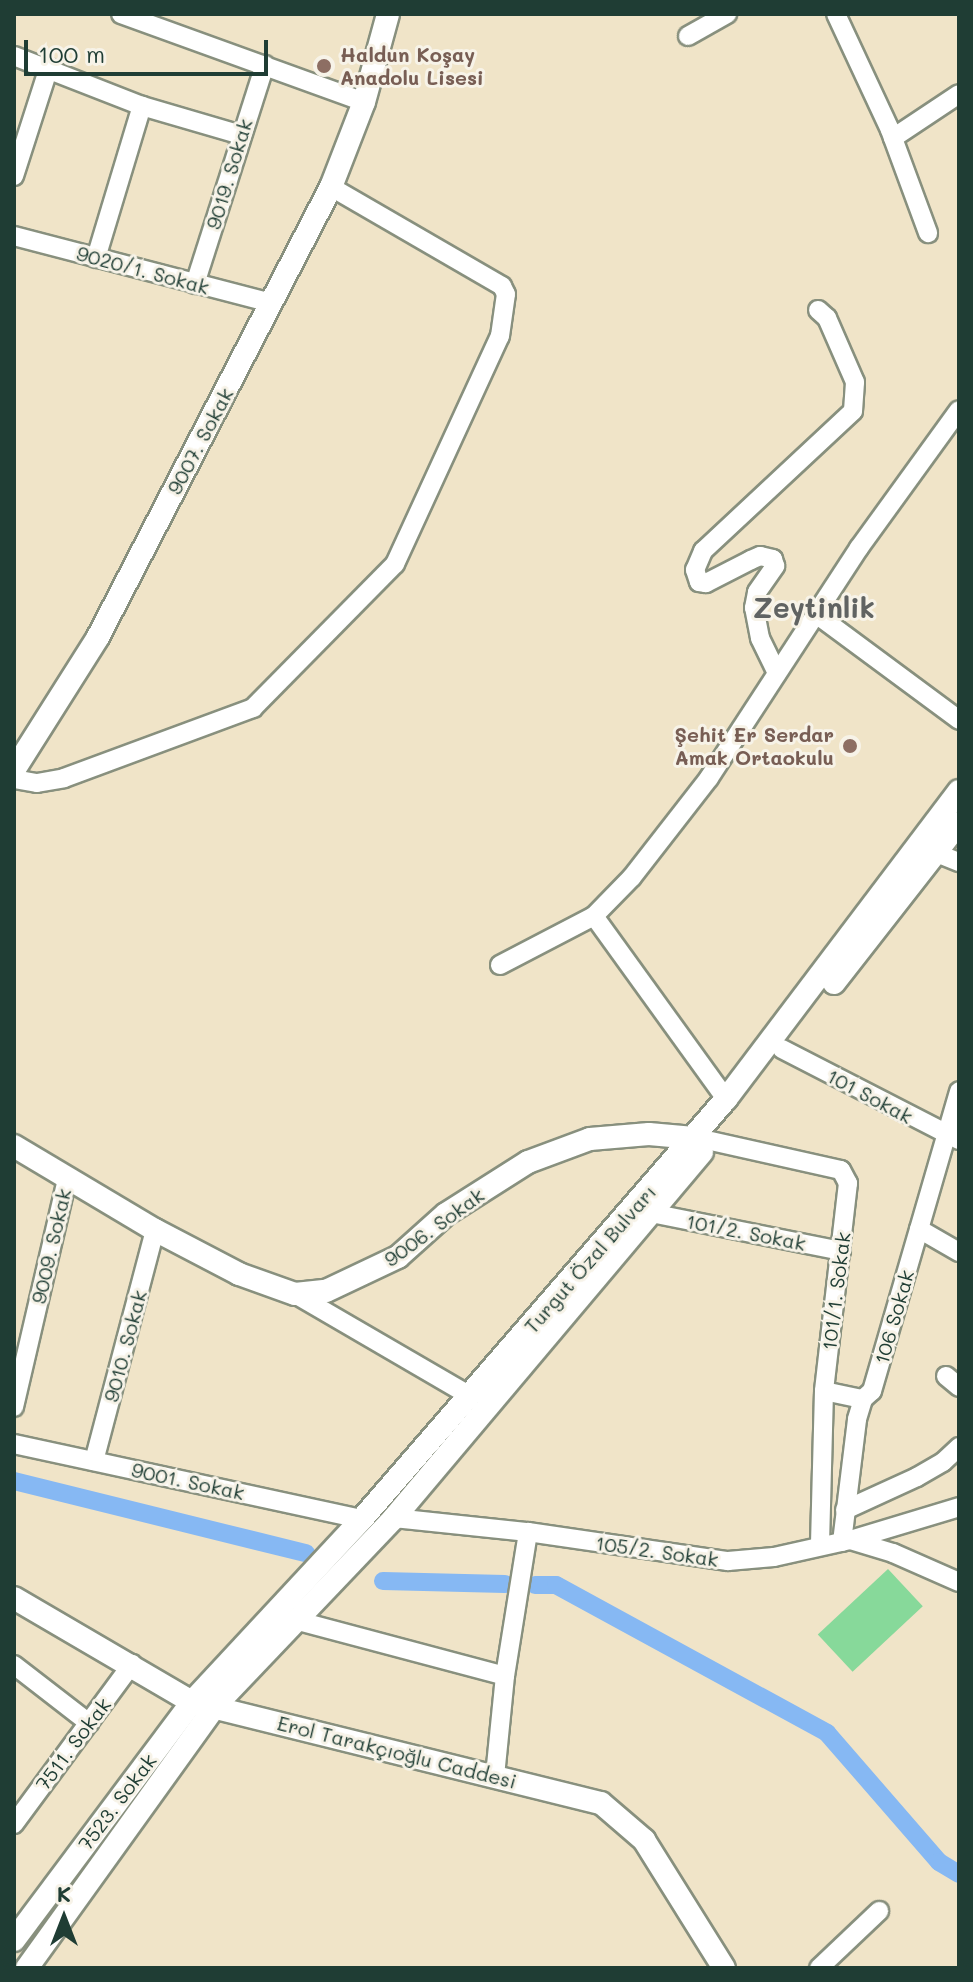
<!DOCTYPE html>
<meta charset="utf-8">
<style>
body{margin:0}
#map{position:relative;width:973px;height:1982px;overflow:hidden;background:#f0e4c8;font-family:Mali,sans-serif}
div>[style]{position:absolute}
.green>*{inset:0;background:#87d99a;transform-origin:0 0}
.canal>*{height:18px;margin:-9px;padding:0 9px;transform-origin:9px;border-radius:9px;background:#86b8f3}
.roads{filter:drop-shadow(2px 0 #88907e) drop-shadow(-2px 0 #88907e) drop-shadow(0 2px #88907e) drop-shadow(0 -2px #88907e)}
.minor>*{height:18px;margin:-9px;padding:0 9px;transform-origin:9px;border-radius:9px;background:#fff}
.tertiary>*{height:22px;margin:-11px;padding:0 11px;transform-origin:11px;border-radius:11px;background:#fff}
.dots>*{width:22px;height:22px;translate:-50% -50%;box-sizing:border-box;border:4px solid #f7f3e8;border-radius:50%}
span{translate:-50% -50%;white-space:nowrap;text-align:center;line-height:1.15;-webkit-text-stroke:6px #f7f3e8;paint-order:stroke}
.education-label{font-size:20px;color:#785e54;font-weight:700}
.left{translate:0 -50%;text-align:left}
.right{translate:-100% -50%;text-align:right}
.street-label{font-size:20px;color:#1f3d34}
.district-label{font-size:28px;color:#606362;font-weight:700}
.frame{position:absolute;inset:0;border:16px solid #1f3d34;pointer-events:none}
.north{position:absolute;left:24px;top:1878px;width:80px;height:80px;-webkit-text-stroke:6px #f7f3e8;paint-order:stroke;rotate:0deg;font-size:22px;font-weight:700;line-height:32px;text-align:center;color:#1f3d34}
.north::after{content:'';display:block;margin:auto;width:28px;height:36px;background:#1f3d34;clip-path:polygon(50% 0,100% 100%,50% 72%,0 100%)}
.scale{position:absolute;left:24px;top:40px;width:244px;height:36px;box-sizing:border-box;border:4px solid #1f3d34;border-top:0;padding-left:10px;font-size:24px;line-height:28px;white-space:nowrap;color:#1f3d34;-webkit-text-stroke:6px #f7f3e8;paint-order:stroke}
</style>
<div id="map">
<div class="green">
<div style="left:888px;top:1569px;width:51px;height:96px;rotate:47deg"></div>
</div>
<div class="canal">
<div style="left:14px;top:1481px;width:301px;rotate:13.9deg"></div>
<div style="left:383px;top:1581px;width:122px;rotate:1.4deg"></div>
<div style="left:535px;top:1585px;width:21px"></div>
<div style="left:556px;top:1585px;width:309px;rotate:28.6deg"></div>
<div style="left:827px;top:1733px;width:171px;rotate:49deg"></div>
<div style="left:939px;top:1862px;width:23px;rotate:31deg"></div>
</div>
<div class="roads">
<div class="minor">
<div style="left:121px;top:14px;width:258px;rotate:19.9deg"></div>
<div style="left:836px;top:14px;width:128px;rotate:65deg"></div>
<div style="left:890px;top:130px;width:110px;rotate:69.7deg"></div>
<div style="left:688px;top:36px;width:45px;rotate:-29.4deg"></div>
<div style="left:14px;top:56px;width:137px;rotate:21.3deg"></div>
<div style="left:142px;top:106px;width:103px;rotate:16.3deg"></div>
<div style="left:893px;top:138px;width:79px;rotate:-33.7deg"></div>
<div style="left:14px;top:176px;width:114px;rotate:-72.2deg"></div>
<div style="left:14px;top:236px;width:267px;rotate:14.6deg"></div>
<div style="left:96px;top:258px;width:159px;rotate:-73.2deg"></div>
<div style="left:195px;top:284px;width:230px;rotate:-72.3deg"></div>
<div style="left:816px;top:614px;width:178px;rotate:36.5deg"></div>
<div style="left:777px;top:673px;width:39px;rotate:-116deg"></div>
<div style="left:760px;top:638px;width:31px;rotate:-101deg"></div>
<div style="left:754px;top:608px;width:16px;rotate:-79deg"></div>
<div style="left:757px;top:592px;width:32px;rotate:-55deg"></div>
<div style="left:775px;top:566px;width:7px;rotate:-106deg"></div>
<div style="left:773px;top:559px;width:13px;rotate:-167deg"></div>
<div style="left:760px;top:556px;width:10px;rotate:156deg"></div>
<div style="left:751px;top:560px;width:51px;rotate:152.9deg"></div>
<div style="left:706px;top:583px;width:7px;rotate:-172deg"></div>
<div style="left:699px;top:582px;width:13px;rotate:-108deg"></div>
<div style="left:695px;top:570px;width:21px;rotate:-67deg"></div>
<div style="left:703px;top:551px;width:205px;rotate:-43deg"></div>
<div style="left:853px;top:411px;width:29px;rotate:-86deg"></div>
<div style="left:855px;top:382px;width:70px;rotate:-113.6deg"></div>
<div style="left:827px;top:318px;width:12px;rotate:-138deg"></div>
<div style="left:14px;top:779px;width:23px;rotate:10deg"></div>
<div style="left:37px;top:783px;width:27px;rotate:-10deg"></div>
<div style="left:64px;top:778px;width:202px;rotate:-20.3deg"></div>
<div style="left:253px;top:708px;width:202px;rotate:-45.4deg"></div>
<div style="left:395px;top:564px;width:251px;rotate:-65.3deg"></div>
<div style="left:500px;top:336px;width:42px;rotate:-81.9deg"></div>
<div style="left:506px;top:294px;width:9px;rotate:-117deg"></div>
<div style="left:502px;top:286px;width:198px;rotate:-149.9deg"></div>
<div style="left:924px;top:848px;width:38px;rotate:22deg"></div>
<div style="left:594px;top:916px;width:226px;rotate:54.2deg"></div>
<div style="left:500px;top:965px;width:106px;rotate:-27.5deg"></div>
<div style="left:594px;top:916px;width:54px;rotate:-45.7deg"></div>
<div style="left:632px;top:877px;width:125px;rotate:-52.1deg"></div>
<div style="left:709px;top:778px;width:275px;rotate:-56.9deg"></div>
<div style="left:859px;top:548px;width:170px;rotate:-54.1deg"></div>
<div style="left:782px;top:1049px;width:199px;rotate:27.2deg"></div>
<div style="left:711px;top:1141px;width:133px;rotate:12.6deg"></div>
<div style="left:841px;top:1170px;width:15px;rotate:62deg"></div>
<div style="left:848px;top:1183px;width:209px;rotate:96.6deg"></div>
<div style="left:824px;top:1391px;width:155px;rotate:91.5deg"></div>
<div style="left:651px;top:1213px;width:194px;rotate:11.3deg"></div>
<div style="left:919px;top:1229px;width:46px;rotate:29.9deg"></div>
<div style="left:295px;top:1294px;width:203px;rotate:30.2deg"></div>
<div style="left:946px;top:1376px;width:17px;rotate:40deg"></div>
<div style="left:824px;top:1391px;width:40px;rotate:12deg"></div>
<div style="left:14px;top:1407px;width:234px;rotate:-76.9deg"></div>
<div style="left:14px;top:1444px;width:356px;rotate:12.2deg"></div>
<div style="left:94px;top:1461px;width:239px;rotate:-75.2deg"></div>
<div style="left:845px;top:1510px;width:79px;rotate:-24.6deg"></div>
<div style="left:917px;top:1477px;width:30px;rotate:-30deg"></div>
<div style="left:943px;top:1462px;width:22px;rotate:-43deg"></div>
<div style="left:394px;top:1518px;width:135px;rotate:6deg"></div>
<div style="left:528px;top:1532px;width:202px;rotate:8.3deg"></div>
<div style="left:728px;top:1561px;width:46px;rotate:-5deg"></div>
<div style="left:774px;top:1557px;width:78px;rotate:-12.6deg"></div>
<div style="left:850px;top:1540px;width:45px;rotate:16.8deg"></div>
<div style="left:893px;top:1553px;width:72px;rotate:23.7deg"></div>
<div style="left:850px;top:1540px;width:114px;rotate:-16.8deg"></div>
<div style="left:842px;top:1542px;width:124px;rotate:-83deg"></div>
<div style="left:857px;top:1419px;width:21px;rotate:-73deg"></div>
<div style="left:863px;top:1399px;width:12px;rotate:-42deg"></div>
<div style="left:872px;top:1391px;width:312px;rotate:-73.8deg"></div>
<div style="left:295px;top:1620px;width:217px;rotate:14.9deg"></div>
<div style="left:14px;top:1665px;width:95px;rotate:37.7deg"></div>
<div style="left:495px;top:1776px;width:100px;rotate:-84.3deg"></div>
<div style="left:505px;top:1676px;width:146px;rotate:-80.9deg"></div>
<div style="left:14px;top:1824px;width:199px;rotate:-53.6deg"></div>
<div style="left:819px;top:1968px;width:83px;rotate:-43.5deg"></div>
</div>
<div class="tertiary">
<div style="left:14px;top:770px;width:157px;rotate:-57.7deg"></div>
<div style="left:98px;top:637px;width:507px;rotate:-62.63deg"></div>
<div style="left:331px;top:187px;width:91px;rotate:-68.8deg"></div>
<div style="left:364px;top:102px;width:91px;rotate:-74.7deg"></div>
<div style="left:834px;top:983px;width:203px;rotate:-52deg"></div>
<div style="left:14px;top:1146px;width:164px;rotate:30.8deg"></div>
<div style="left:155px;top:1230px;width:95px;rotate:27.6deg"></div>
<div style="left:239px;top:1274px;width:59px;rotate:19.7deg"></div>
<div style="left:295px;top:1294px;width:31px;rotate:-6deg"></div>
<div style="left:326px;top:1291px;width:80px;rotate:-25.3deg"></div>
<div style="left:398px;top:1257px;width:64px;rotate:-41.9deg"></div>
<div style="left:446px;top:1214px;width:97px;rotate:-32.4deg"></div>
<div style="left:528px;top:1162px;width:66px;rotate:-20.4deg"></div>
<div style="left:590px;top:1139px;width:59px;rotate:-4.8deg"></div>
<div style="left:649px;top:1134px;width:45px;rotate:5.1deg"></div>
<div style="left:14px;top:1598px;width:206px;rotate:30.3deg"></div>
<div style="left:192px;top:1702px;width:421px;rotate:13.9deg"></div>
<div style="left:601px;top:1803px;width:57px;rotate:40.7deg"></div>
<div style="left:644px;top:1840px;width:151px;rotate:58deg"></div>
<div style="left:14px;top:1940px;width:297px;rotate:-53.2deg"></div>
<div style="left:192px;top:1702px;width:250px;rotate:-47.1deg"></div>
<div style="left:362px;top:1519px;width:556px;rotate:-49.09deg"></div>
<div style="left:726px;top:1099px;width:386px;rotate:-52.9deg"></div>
<div style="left:27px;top:1968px;width:322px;rotate:-54.3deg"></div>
<div style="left:215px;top:1706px;width:260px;rotate:-46.4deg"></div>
<div style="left:394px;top:1518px;width:478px;rotate:-49.9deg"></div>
</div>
</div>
<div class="dots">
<div style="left:324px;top:66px;background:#8d6e63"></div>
<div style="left:850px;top:746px;background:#8d6e63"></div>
</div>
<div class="education-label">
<span class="left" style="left:340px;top:66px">Haldun Koşay<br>Anadolu Lisesi</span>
<span class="right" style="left:834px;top:746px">Şehit Er Serdar<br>Amak Ortaokulu</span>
</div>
<div class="street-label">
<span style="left:229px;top:174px;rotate:-73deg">9019. Sokak</span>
<span style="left:143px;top:270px;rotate:15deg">9020/1. Sokak</span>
<span style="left:200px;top:441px;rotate:-62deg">9007. Sokak</span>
<span style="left:870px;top:1096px;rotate:28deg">101 Sokak</span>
<span style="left:434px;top:1227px;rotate:-36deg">9006. Sokak</span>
<span style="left:746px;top:1232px;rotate:11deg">101/2. Sokak</span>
<span style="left:51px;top:1246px;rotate:-77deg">9009. Sokak</span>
<span style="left:590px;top:1259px;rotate:-49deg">Turgut Özal Bulvarı</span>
<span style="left:836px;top:1291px;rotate:-83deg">101/1. Sokak</span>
<span style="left:894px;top:1317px;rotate:-74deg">106 Sokak</span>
<span style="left:125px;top:1346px;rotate:-75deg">9010. Sokak</span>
<span style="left:188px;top:1481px;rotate:12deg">9001. Sokak</span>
<span style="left:657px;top:1551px;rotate:8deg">105/2. Sokak</span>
<span style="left:73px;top:1744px;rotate:-53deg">7511. Sokak</span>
<span style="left:397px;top:1752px;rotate:14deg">Erol Tarakçıoğlu Caddesi</span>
<span style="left:117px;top:1802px;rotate:-53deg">7523. Sokak</span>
</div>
<div class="district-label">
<span style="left:814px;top:607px">Zeytinlik</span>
</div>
<div class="frame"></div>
<div class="north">K</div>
<div class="scale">100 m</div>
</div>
